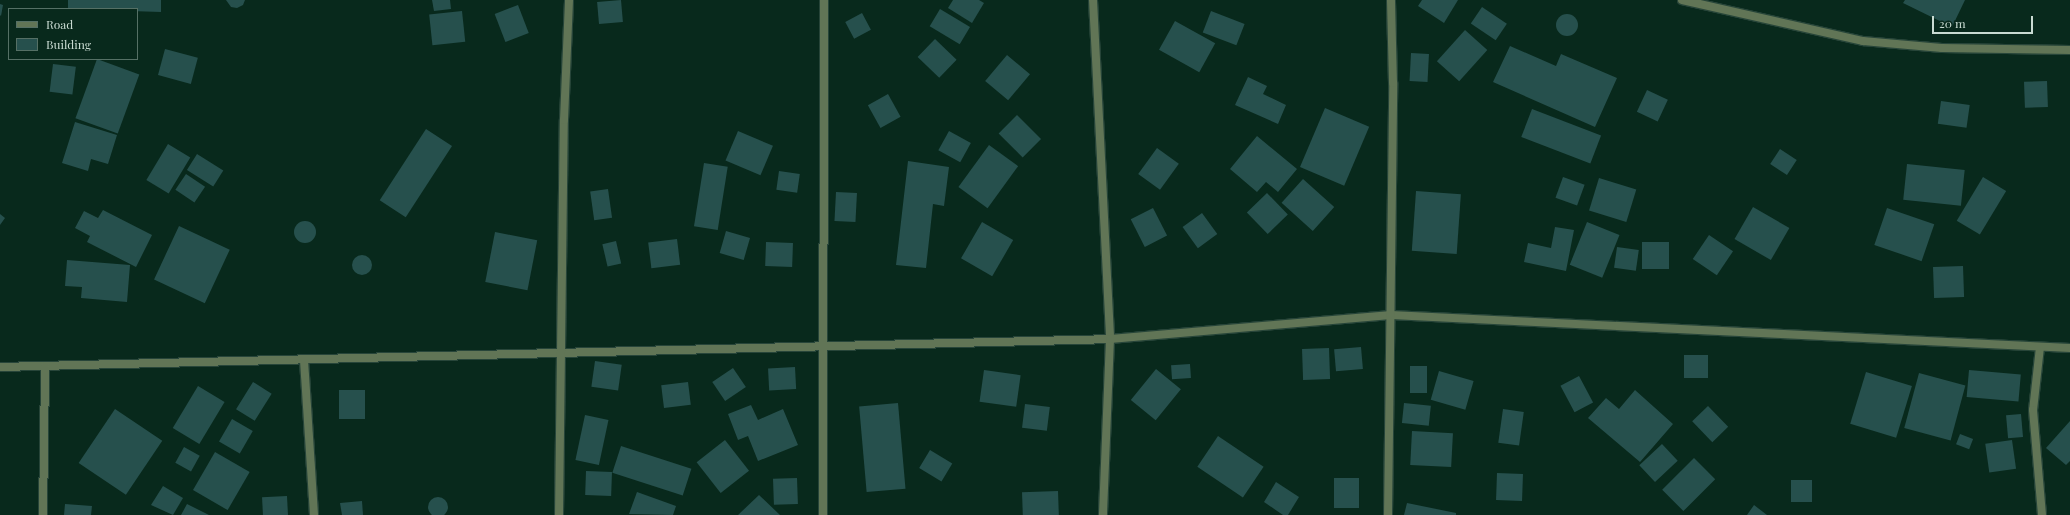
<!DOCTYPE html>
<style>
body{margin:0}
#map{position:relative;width:2070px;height:515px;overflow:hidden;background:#08291c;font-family:"Playfair Display",serif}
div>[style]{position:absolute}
.building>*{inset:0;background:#26504d;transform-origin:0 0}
.round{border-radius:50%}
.roads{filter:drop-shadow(1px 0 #274539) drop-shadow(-1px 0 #274539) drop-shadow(0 1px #274539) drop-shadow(0 -1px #274539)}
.minor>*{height:8px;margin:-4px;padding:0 4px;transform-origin:4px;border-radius:4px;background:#617556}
span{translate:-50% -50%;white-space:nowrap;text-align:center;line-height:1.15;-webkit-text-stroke:3.5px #08291c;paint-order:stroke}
.legend{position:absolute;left:8px;top:8px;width:130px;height:52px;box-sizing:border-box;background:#08291c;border:1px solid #557065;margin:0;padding:5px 7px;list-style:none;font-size:12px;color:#c9dbd2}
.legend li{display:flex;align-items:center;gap:8px;height:20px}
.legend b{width:20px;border:1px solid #557065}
.scale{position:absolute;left:1932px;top:16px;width:101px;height:18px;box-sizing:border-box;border:2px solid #c9dbd2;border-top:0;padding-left:5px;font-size:12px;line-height:14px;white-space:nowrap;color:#c9dbd2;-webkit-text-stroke:3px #08291c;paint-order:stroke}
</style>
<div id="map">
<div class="building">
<div style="clip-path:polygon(68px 0,161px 0,161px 12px,68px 9px)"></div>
<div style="clip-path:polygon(226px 0,245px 0,243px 5px,237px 8px,231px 7px)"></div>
<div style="clip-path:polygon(432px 0,450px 0,451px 9px,434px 11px)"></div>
<div style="left:621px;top:0;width:22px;height:24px;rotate:85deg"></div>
<div style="clip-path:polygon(953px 0,979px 0,984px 3px,972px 23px,948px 8px)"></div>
<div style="clip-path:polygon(1422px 0,1458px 0,1444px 23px,1418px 6px)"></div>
<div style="clip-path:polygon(1905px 0,1965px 0,1952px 27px,1903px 3px)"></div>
<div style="clip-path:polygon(0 4px,3px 5px,1px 16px,0 15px)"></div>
<div style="left:518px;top:5px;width:30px;height:25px;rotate:69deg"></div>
<div style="left:1482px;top:7px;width:30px;height:20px;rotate:34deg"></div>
<div style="left:940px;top:9px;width:35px;height:20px;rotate:31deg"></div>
<div style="left:462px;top:11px;width:31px;height:33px;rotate:84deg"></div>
<div style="left:1211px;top:11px;width:36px;height:23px;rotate:21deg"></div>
<div style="left:862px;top:13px;width:19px;height:19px;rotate:62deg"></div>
<div class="round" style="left:1556px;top:14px;width:22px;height:22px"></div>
<div style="left:1175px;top:21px;width:46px;height:33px;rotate:29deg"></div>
<div style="left:1465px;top:30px;width:30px;height:42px;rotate:42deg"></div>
<div style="left:935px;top:39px;width:30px;height:25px;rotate:44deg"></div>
<div style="clip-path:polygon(1510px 46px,1556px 66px,1561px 54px,1617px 78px,1595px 127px,1493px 82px)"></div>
<div style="left:165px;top:49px;width:34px;height:27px;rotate:15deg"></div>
<div style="left:1411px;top:53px;width:18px;height:28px;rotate:3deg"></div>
<div style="left:1007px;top:55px;width:30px;height:34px;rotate:40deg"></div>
<div style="left:97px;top:59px;width:45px;height:63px;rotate:20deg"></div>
<div style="left:53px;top:64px;width:23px;height:28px;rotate:7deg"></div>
<div style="clip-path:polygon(1248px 77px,1267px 86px,1263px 94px,1286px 105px,1278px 124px,1235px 105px)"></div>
<div style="left:2047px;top:81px;width:26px;height:23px;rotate:88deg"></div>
<div style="left:1647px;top:90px;width:23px;height:24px;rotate:25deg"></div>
<div style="left:888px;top:94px;width:26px;height:23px;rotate:61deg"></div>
<div style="left:1941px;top:101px;width:29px;height:23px;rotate:8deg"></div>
<div style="left:1325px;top:108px;width:48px;height:64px;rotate:23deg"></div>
<div style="left:1532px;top:109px;width:74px;height:30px;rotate:21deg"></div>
<div style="left:1017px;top:115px;width:34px;height:26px;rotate:45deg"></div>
<div style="clip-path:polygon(75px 122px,117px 135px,108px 164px,91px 159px,88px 171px,62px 163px)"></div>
<div style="left:426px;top:129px;width:31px;height:85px;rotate:33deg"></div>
<div style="left:738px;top:131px;width:38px;height:32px;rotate:23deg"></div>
<div style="left:949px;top:131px;width:25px;height:22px;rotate:29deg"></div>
<div style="clip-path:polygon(1257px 136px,1297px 169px,1278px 192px,1266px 182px,1257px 192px,1230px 169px)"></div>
<div style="left:168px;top:144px;width:26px;height:42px;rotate:31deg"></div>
<div style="left:989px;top:145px;width:36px;height:52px;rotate:36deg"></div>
<div style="left:1157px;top:148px;width:27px;height:32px;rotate:36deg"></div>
<div style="left:1780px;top:149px;width:20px;height:18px;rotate:33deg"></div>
<div style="left:197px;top:154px;width:31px;height:19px;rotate:32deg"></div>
<div style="clip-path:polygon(908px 161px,949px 167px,944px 206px,933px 204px,926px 268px,896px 265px)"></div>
<div style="left:704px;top:163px;width:24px;height:64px;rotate:9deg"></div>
<div style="left:1907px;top:164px;width:58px;height:36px;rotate:6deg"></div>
<div style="left:779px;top:171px;width:21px;height:19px;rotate:8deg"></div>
<div style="left:186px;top:174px;width:23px;height:19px;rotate:34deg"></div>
<div style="left:1563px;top:177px;width:23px;height:22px;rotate:20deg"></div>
<div style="left:1983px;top:177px;width:27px;height:51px;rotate:31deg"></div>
<div style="left:1599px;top:178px;width:39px;height:34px;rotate:17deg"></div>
<div style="left:1303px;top:179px;width:42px;height:32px;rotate:42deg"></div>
<div style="left:608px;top:189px;width:29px;height:18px;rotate:82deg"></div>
<div style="left:1416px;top:191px;width:45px;height:60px;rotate:4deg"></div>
<div style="left:836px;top:192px;width:21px;height:29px;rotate:3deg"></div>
<div style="left:1267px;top:193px;width:30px;height:28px;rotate:46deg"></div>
<div style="left:1753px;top:207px;width:42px;height:37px;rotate:30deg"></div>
<div style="left:1153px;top:208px;width:31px;height:25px;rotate:63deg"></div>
<div style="left:1887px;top:208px;width:50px;height:39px;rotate:19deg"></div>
<div style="clip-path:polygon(103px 210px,152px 235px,136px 267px,87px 242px,90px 236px,75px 228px,84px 211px,98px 218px)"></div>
<div style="left:1202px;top:213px;width:26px;height:24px;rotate:54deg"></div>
<div style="clip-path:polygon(0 214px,5px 218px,0 225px)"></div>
<div class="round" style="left:294px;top:221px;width:22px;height:22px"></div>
<div style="left:982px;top:222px;width:36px;height:42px;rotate:30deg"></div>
<div style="left:1587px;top:222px;width:35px;height:46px;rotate:22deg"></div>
<div style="left:179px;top:226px;width:56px;height:59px;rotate:25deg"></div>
<div style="clip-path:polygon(1555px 227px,1574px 230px,1566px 271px,1524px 262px,1528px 243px,1551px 248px)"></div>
<div style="left:726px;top:231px;width:25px;height:23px;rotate:16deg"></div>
<div style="left:495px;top:232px;width:43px;height:51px;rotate:11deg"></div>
<div style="left:1709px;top:235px;width:29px;height:29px;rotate:34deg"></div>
<div style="left:677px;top:239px;width:26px;height:29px;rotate:83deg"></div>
<div style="left:616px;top:241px;width:23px;height:14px;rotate:77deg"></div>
<div style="left:766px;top:242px;width:27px;height:24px;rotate:2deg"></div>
<div style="left:1642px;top:242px;width:27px;height:27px"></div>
<div style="left:1617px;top:247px;width:22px;height:21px;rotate:8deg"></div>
<div class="round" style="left:352px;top:255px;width:20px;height:20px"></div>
<div style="clip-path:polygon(67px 260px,130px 265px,127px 302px,81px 298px,82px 287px,65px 286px)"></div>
<div style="left:1963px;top:266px;width:31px;height:30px;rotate:88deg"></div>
<div style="left:1361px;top:347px;width:22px;height:27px;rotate:85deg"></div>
<div style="left:1329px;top:348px;width:31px;height:27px;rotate:88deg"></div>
<div style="left:1684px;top:355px;width:24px;height:23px"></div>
<div style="left:595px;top:361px;width:27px;height:26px;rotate:8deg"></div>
<div style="left:1190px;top:364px;width:14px;height:19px;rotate:86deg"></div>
<div style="left:1410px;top:366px;width:17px;height:27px"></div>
<div style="left:795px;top:367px;width:22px;height:27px;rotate:87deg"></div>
<div style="left:733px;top:368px;width:23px;height:25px;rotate:56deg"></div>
<div style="left:1156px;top:369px;width:32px;height:40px;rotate:39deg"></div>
<div style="left:984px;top:370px;width:37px;height:32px;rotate:8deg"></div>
<div style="left:1969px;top:370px;width:52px;height:27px;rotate:5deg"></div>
<div style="left:1439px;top:371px;width:36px;height:30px;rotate:16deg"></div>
<div style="left:1866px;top:372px;width:48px;height:54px;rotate:17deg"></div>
<div style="left:1919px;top:373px;width:48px;height:57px;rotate:15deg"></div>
<div style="left:1579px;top:376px;width:30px;height:21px;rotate:62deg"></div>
<div style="left:253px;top:382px;width:22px;height:32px;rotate:32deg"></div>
<div style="left:688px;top:382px;width:23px;height:27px;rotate:83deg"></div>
<div style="left:198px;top:386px;width:31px;height:49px;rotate:31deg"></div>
<div style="left:339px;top:390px;width:26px;height:29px"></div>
<div style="clip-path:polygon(1635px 390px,1673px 424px,1640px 462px,1588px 418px,1606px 398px,1619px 409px)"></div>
<div style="left:898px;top:403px;width:86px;height:39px;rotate:85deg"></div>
<div style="left:1404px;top:403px;width:27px;height:20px;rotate:6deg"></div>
<div style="left:1025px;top:404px;width:25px;height:24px;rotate:7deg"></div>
<div style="clip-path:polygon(751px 405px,758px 420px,783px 409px,798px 445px,758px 461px,748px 436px,738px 440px,728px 414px)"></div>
<div style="left:1708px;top:406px;width:29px;height:22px;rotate:46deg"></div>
<div style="left:115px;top:409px;width:57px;height:65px;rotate:34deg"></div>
<div style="left:1503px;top:409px;width:21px;height:34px;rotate:8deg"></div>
<div style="left:2021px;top:414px;width:23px;height:15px;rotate:85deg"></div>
<div style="left:585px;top:415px;width:24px;height:46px;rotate:12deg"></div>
<div style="left:232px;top:419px;width:24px;height:26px;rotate:30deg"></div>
<div style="clip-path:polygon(2070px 421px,2070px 461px,2066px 465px,2046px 448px)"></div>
<div style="left:1412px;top:431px;width:41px;height:34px;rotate:3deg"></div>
<div style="left:1960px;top:434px;width:14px;height:11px;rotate:21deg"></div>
<div style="left:1218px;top:436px;width:55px;height:37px;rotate:34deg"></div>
<div style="left:725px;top:440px;width:39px;height:36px;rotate:52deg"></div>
<div style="left:2012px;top:440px;width:29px;height:27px;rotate:82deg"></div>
<div style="left:1662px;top:444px;width:23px;height:31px;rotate:47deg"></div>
<div style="left:621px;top:446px;width:74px;height:28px;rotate:18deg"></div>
<div style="left:184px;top:447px;width:18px;height:18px;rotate:29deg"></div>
<div style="left:930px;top:450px;width:26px;height:21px;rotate:31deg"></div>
<div style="left:215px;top:452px;width:40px;height:44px;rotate:30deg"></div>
<div style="left:1694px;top:458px;width:30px;height:45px;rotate:45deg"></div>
<div style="left:586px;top:471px;width:26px;height:24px;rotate:2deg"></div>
<div style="left:1497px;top:473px;width:26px;height:27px;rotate:2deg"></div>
<div style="left:797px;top:478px;width:26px;height:24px;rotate:88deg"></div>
<div style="left:1334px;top:478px;width:25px;height:30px"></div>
<div style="left:1791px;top:480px;width:21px;height:22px"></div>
<div style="clip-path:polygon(1276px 482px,1299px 497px,1288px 515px,1283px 515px,1264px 502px)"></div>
<div style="clip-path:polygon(163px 486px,183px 498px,173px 515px,151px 505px)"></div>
<div style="left:1058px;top:491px;width:24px;height:36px;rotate:88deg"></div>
<div style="clip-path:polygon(637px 492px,676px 506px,673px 515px,629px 514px)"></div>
<div style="clip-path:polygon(759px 495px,780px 515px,738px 515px)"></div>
<div style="left:287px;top:496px;width:19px;height:25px;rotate:87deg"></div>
<div class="round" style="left:428px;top:497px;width:20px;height:20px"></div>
<div style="clip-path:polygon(362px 501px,363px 515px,342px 515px,340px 503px)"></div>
<div style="clip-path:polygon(1407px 503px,1456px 513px,1456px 515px,1404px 515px)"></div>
<div style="clip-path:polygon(65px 504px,92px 506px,91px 515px,64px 515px)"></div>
<div style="clip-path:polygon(187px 504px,209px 515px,181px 515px)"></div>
<div style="clip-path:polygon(1754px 505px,1767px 515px,1747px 515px)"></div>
</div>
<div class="roads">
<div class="minor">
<div style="left:1093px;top:0;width:339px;rotate:87.1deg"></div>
<div style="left:1110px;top:339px;width:176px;rotate:92.3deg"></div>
<div style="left:1682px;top:0;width:186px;rotate:12.8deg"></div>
<div style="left:1863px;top:41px;width:79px;rotate:5.1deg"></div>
<div style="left:1942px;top:48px;width:128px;rotate:0.9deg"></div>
<div style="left:2040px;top:347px;width:63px;rotate:96.3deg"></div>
<div style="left:2033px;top:410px;width:105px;rotate:85.1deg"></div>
<div style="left:304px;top:360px;width:155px;rotate:86.3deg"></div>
<div style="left:0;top:367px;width:1110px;rotate:-1.44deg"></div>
<div style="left:1110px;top:339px;width:282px;rotate:-4.9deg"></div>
<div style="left:1391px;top:315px;width:680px;rotate:2.78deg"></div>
<div style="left:43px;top:515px;width:149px;rotate:-89.2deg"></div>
<div style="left:559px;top:515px;width:395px;rotate:-89.3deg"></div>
<div style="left:564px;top:120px;width:120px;rotate:-87.6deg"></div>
<div style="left:823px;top:515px;width:515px;rotate:-89.89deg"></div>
<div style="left:1388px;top:515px;width:432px;rotate:-89.3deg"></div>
<div style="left:1393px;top:83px;width:83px;rotate:-91.4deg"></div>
</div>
</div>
<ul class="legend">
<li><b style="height:5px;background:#617556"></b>Road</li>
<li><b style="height:11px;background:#26504d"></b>Building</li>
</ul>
<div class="scale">20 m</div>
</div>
